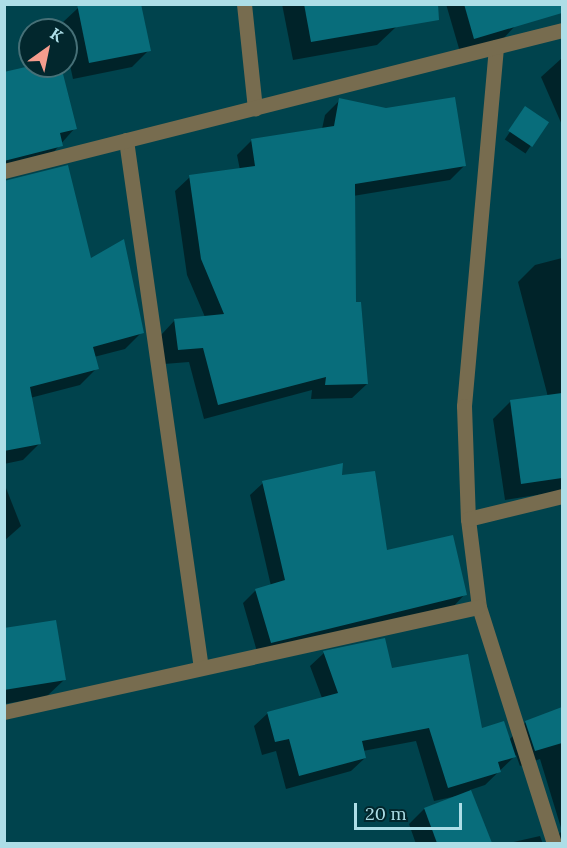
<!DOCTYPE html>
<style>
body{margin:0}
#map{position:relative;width:567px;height:848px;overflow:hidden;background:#00434d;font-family:Lora,serif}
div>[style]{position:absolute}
.shadow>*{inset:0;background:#0007;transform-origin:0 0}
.building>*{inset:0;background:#086d7b;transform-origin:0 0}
.minor>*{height:15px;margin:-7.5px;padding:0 7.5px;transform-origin:7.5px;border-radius:7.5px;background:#776c4f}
span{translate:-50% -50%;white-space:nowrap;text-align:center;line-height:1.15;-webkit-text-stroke:5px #02272d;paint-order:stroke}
.frame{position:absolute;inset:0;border:6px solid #addee7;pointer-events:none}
.north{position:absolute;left:18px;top:18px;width:60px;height:60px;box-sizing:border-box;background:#02272d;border:2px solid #467077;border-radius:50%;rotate:33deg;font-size:16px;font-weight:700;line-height:24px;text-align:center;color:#addee7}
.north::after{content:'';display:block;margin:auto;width:21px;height:27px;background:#f59d8e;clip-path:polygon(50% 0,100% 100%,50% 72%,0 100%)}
.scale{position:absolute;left:354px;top:803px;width:108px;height:27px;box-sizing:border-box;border:3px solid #addee7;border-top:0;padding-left:8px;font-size:18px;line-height:21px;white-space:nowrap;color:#addee7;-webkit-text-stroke:4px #02272d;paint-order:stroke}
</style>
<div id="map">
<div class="shadow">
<div style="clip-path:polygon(282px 4px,391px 4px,396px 27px,377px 45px,293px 60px)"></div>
<div style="clip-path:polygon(446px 4px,509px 4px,515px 26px,502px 40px,460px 52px)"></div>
<div style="clip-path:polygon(78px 8px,149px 50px,132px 67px,73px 79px,61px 24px)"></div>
<div style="clip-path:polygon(562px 58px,562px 125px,541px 77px)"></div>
<div style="clip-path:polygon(35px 66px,59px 66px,75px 128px,43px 164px,4px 174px,4px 73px)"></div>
<div style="clip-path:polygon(340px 100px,465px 165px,450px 180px,353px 196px,354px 303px,367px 384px,352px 398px,311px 399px,312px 390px,204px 419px,189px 362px,164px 364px,161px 335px,175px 320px,205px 317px,187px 275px,175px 191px,190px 177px,240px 170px,237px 155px,252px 140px,322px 129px,325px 115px)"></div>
<div style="left:526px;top:108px;width:25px;height:38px;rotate:34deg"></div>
<div style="clip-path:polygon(4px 182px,90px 260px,142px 332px,125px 349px,94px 357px,97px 368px,80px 385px,30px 398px,39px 444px,23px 460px,4px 464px)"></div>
<div style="clip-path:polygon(562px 258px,562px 491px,505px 500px,493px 419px,510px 402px,548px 397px,518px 282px,535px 265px)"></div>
<div style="clip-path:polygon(341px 477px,386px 552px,465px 594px,453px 607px,258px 655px,243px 603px,255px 591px,271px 586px,250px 495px,263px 483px)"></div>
<div style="clip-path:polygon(4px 483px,21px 526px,4px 541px)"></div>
<div style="clip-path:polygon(4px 630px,64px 680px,46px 697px,4px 704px)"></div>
<div style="clip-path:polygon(324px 653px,391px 670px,481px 730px,509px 740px,526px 722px,562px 709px,562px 844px,549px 844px,562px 831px,540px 759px,520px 766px,516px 755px,485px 785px,470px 790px,490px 844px,416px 844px,409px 824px,424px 809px,466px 794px,434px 801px,416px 741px,363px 751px,365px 758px,351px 771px,286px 789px,276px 751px,262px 755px,254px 726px,268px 713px,322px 698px,310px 666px)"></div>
<div style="clip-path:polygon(540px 836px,543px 844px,505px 844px)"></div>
</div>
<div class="building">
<div style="clip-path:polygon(77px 4px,141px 4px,151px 51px,89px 63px)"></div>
<div style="clip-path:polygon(304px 4px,438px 4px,439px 20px,311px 42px)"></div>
<div style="clip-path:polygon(464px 4px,562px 4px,562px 13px,474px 39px)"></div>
<div style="clip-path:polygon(30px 66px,61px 66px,77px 129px,60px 133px,63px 146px,4px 161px,4px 72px)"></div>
<div style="clip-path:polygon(455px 97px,466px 166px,355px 184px,356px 302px,361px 302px,368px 384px,325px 385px,326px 377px,218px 405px,203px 348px,178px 350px,174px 319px,224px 314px,201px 259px,189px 175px,255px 166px,251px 139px,334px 126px,339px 98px,386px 108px)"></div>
<div style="left:525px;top:106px;width:29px;height:30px;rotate:34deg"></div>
<div style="clip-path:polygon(68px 165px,91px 258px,124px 239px,144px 333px,93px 347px,99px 369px,30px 387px,41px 444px,4px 451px,4px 181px)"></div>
<div style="clip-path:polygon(562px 393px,562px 478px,521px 484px,510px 400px)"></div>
<div style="clip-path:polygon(343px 463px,342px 475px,375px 471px,387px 550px,453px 535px,467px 595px,271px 643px,255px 589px,285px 580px,262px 481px)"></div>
<div style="clip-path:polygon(56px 620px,66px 680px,4px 690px,4px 628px)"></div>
<div style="clip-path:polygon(385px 638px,392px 668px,468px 654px,482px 728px,504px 721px,516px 757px,498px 762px,501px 772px,448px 788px,429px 728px,362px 741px,366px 758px,299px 776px,289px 739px,275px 742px,267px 712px,338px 693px,323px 651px)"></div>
<div style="clip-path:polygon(562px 707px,562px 743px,535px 751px,525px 721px)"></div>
<div style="clip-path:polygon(471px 790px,492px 843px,437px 843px,424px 808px)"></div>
</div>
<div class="minor">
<div style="left:244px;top:4px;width:105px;rotate:84deg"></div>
<div style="left:496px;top:47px;width:360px;rotate:95.1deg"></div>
<div style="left:464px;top:406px;width:113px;rotate:88deg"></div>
<div style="left:468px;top:519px;width:89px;rotate:82.9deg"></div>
<div style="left:479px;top:607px;width:249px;rotate:72.4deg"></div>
<div style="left:126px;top:140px;width:533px;rotate:81.92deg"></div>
<div style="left:4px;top:171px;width:576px;rotate:-14.18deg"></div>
<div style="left:468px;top:519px;width:97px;rotate:-13.7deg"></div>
<div style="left:4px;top:712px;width:486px;rotate:-12.5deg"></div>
</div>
<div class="frame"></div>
<div class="north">K</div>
<div class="scale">20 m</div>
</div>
